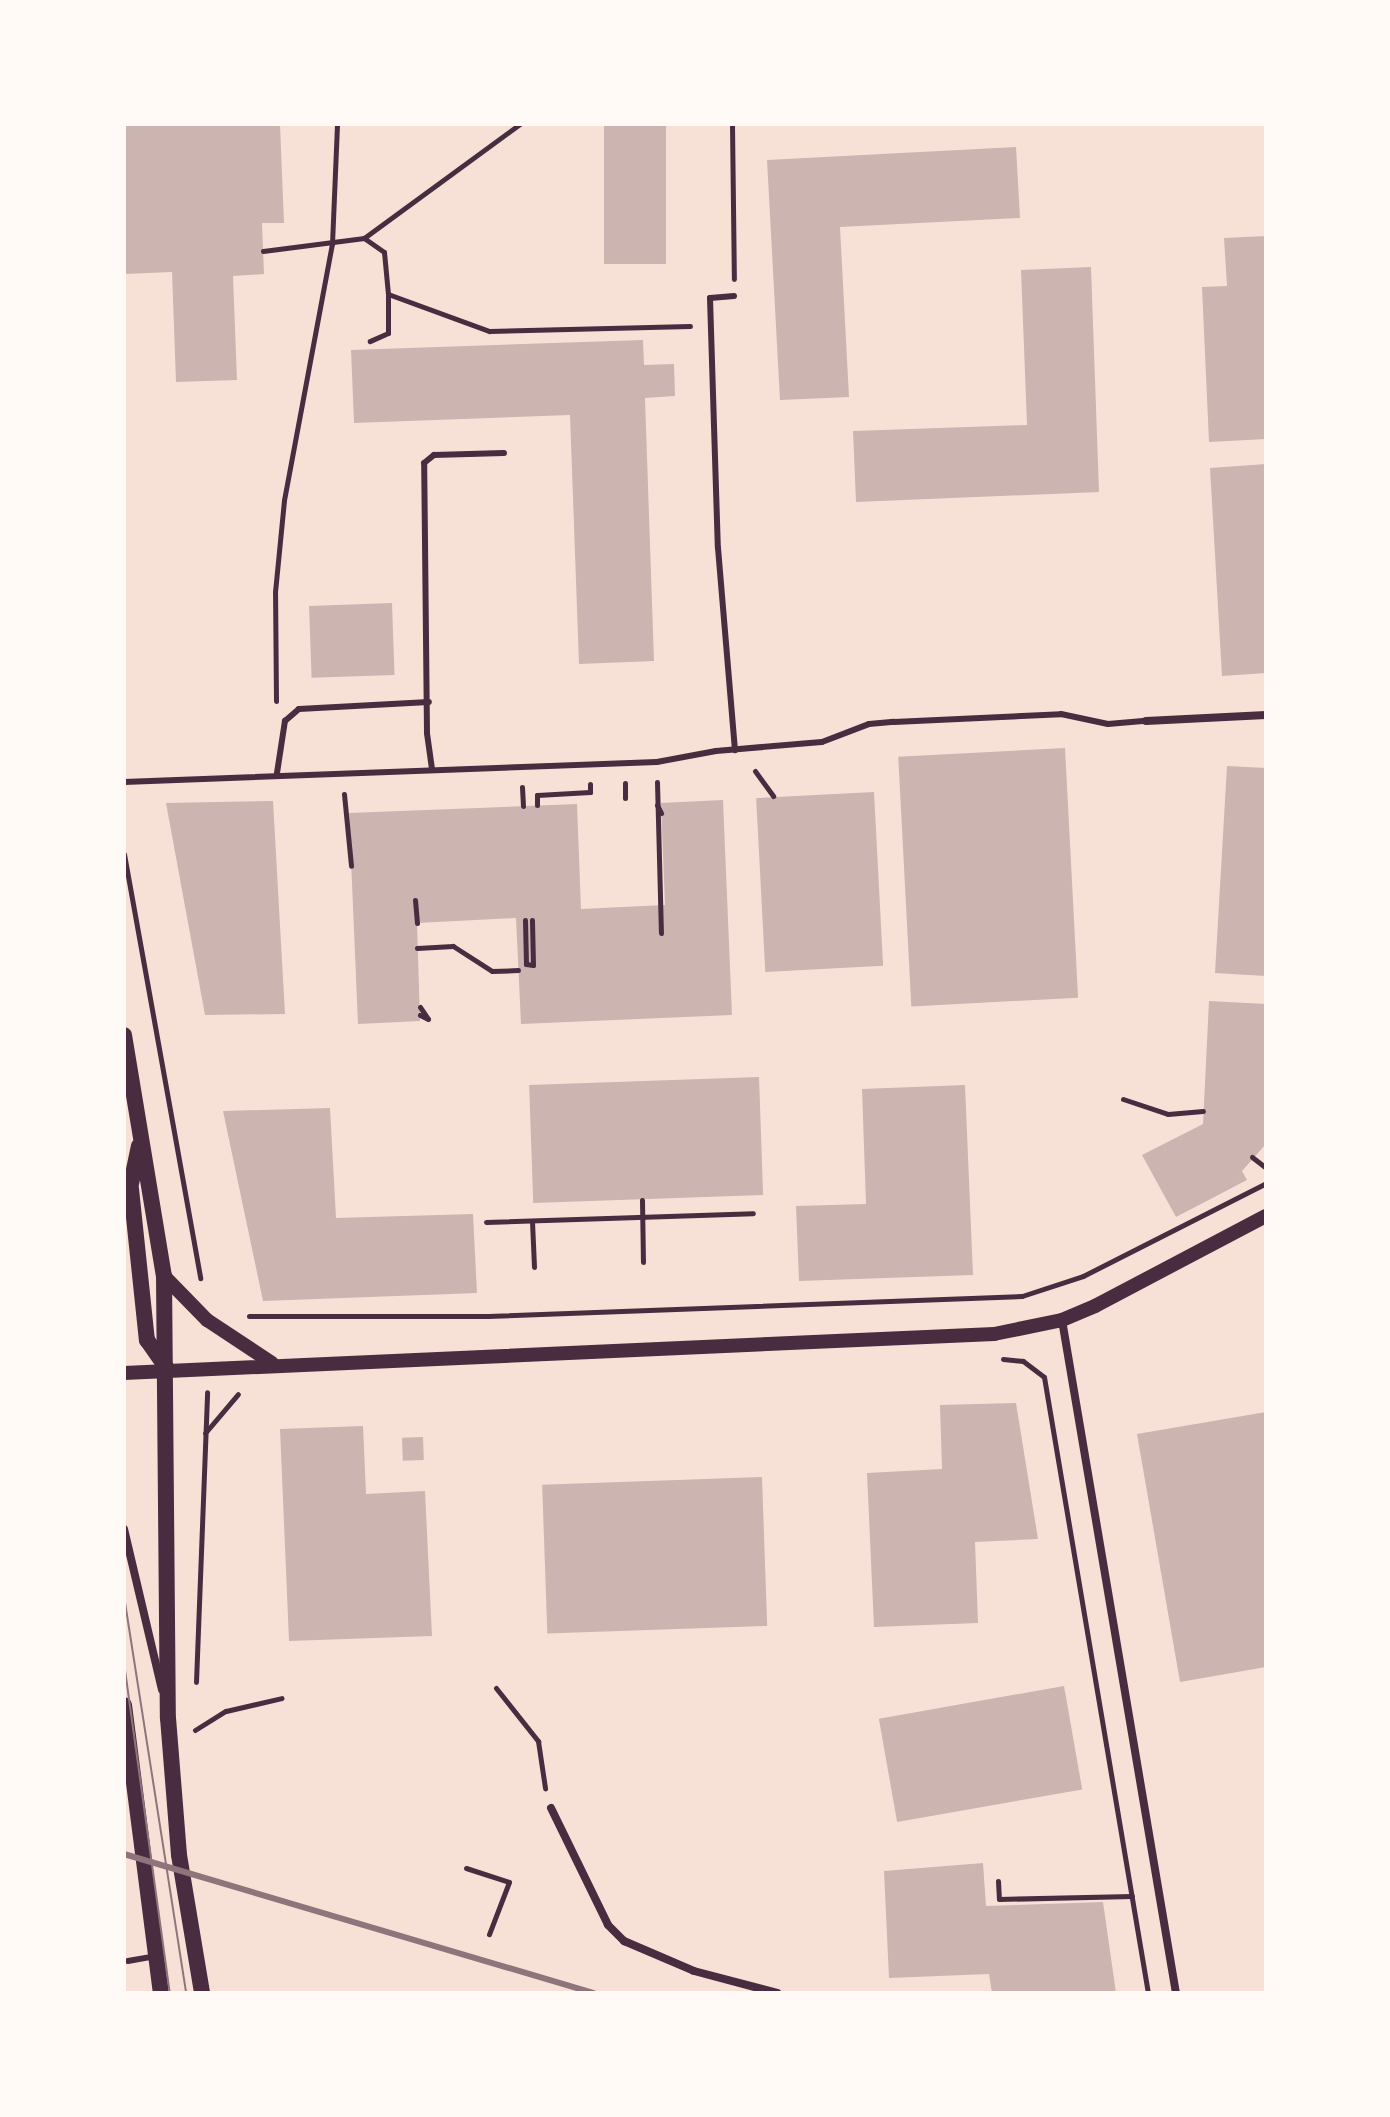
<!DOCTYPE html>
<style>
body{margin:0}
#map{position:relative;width:1390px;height:2117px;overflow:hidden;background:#f7e1d7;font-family:Raleway,sans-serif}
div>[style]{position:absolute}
.building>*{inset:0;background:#ccb4b1;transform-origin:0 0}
.path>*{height:5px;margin:-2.5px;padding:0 2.5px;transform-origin:2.5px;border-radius:2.5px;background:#4a2c40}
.service>*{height:6px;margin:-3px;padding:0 3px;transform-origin:3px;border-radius:3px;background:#4a2c40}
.minor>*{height:8px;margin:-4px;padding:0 4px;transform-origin:4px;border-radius:4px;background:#4a2c40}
.tertiary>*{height:14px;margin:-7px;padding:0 7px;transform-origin:7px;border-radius:7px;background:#4a2c40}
.secondary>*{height:16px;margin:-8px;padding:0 8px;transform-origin:8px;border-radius:8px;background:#4a2c40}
.tram>*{height:2px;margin:-1px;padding:0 1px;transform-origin:1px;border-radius:1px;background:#8f747c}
.rail>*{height:6px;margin:-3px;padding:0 3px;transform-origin:3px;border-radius:3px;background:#8f747c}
span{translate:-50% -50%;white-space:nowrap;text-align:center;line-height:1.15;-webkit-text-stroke:8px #fffaf5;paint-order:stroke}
.frame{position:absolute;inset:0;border:126px solid #fffaf5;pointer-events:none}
</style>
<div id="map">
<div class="building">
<div style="clip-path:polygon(124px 124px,280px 124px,284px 223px,262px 223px,264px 274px,233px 276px,237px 380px,176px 382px,172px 272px,124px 274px)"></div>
<div style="left:604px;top:124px;width:62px;height:140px"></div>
<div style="clip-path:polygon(1016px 147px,1020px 218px,840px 227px,849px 397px,780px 400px,767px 160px)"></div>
<div style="clip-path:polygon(1266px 236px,1266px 439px,1209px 442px,1202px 287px,1227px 286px,1224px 238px)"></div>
<div style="clip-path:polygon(1091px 267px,1099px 492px,856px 502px,853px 431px,1027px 425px,1021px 270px)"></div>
<div style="clip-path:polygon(643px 340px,644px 365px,674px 364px,675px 396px,645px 398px,654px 661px,579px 664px,570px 415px,354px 423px,351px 350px)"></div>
<div style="clip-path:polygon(1266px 464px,1266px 673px,1222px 676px,1210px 468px)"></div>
<div style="left:392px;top:603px;width:72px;height:83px;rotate:88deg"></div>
<div style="left:1065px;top:748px;width:250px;height:167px;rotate:87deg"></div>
<div style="clip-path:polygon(1227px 766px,1266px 768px,1266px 976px,1215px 973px)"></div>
<div style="left:874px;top:792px;width:174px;height:118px;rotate:87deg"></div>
<div style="clip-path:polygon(723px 800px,732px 1015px,521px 1024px,516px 918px,417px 923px,420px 1021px,358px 1024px,349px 813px,577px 804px,581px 909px,665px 905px,661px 803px)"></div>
<div style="clip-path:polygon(273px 801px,285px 1014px,205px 1015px,166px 803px)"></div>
<div style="clip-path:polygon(1209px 1001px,1266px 1004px,1266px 1144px,1242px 1171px,1247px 1180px,1176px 1217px,1142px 1155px,1203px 1124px)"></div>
<div style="left:759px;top:1077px;width:118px;height:230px;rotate:88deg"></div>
<div style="clip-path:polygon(965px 1085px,973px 1275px,799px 1281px,796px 1206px,866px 1204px,862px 1089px)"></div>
<div style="clip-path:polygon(330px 1108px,336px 1218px,473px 1214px,477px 1293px,263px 1301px,223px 1111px)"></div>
<div style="clip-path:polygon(1016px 1403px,1038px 1539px,975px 1542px,978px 1623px,874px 1627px,867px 1473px,942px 1469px,940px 1405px)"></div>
<div style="clip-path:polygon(1266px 1412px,1266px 1667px,1180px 1682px,1137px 1434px)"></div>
<div style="clip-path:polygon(363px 1426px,366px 1494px,425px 1491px,432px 1636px,289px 1641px,280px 1429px)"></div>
<div style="left:423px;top:1437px;width:23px;height:21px;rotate:88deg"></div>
<div style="left:762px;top:1477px;width:149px;height:220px;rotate:88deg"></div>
<div style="left:1064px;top:1686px;width:105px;height:188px;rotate:80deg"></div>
<div style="clip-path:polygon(983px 1863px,986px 1906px,1103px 1902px,1116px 1993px,992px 1993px,989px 1974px,889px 1978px,884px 1871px)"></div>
</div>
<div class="path">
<div style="left:732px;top:124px;width:155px;rotate:89.3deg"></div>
<div style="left:364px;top:238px;width:24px;rotate:35deg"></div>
<div style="left:384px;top:252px;width:42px;rotate:84.6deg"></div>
<div style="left:388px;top:294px;width:39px;rotate:90deg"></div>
<div style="left:388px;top:333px;width:20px;rotate:156deg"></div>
<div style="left:263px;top:251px;width:102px;rotate:-7.3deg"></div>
<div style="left:364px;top:238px;width:193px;rotate:-36.2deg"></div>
<div style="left:388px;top:294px;width:108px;rotate:20.1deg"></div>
<div style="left:489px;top:331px;width:201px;rotate:-1.4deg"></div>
<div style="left:276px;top:701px;width:109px;rotate:-90.5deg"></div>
<div style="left:275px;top:592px;width:92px;rotate:-84.4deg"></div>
<div style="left:284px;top:500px;width:260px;rotate:-79.4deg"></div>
<div style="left:332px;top:244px;width:120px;rotate:-87.6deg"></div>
<div style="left:755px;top:771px;width:31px;rotate:54deg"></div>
<div style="left:657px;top:782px;width:151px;rotate:88.5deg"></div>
<div style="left:625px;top:783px;width:15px;rotate:90deg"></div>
<div style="left:522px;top:787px;width:19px;rotate:87deg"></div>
<div style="left:344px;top:794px;width:72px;rotate:84.4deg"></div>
<div style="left:537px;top:805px;width:10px;rotate:-90deg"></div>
<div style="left:537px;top:795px;width:53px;rotate:-3.2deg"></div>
<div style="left:590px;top:792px;width:8px;rotate:-90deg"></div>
<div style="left:657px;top:805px;width:9px;rotate:63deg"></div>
<div style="left:124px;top:854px;width:431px;rotate:79.8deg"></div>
<div style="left:415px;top:900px;width:23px;rotate:85deg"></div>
<div style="left:525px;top:920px;width:44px;rotate:88.7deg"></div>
<div style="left:526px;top:964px;width:7px;rotate:8deg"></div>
<div style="left:533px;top:965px;width:45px;rotate:-91.3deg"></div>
<div style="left:417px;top:948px;width:36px;rotate:-3deg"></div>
<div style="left:453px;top:946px;width:46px;rotate:32.7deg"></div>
<div style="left:492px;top:971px;width:26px;rotate:-2deg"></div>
<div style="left:420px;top:1007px;width:14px;rotate:56deg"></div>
<div style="left:428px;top:1019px;width:9px;rotate:-153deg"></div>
<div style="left:1123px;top:1099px;width:47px;rotate:18.4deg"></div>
<div style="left:1168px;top:1114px;width:35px;rotate:-5deg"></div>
<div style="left:1252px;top:1157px;width:18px;rotate:38deg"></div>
<div style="left:642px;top:1200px;width:62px;rotate:89.1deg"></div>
<div style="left:532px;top:1221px;width:46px;rotate:87.5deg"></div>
<div style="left:486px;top:1222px;width:267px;rotate:-1.9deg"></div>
<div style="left:249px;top:1316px;width:239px"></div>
<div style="left:488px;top:1316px;width:534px;rotate:-2.14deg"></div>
<div style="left:1022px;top:1296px;width:64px;rotate:-18.2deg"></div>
<div style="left:1083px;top:1276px;width:205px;rotate:-26.9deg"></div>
<div style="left:1003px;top:1359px;width:20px;rotate:6deg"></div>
<div style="left:1023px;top:1361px;width:26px;rotate:37deg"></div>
<div style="left:1044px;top:1377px;width:625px;rotate:80.42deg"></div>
<div style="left:205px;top:1433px;width:51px;rotate:-49.8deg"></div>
<div style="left:196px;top:1682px;width:290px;rotate:-87.8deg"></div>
<div style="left:496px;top:1688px;width:68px;rotate:51.6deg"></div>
<div style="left:538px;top:1741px;width:48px;rotate:81.5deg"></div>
<div style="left:195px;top:1730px;width:36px;rotate:-32deg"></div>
<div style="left:226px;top:1711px;width:57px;rotate:-13.1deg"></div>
<div style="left:466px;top:1868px;width:45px;rotate:18deg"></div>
<div style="left:509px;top:1882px;width:56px;rotate:111deg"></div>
<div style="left:998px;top:1881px;width:18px;rotate:87deg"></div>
<div style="left:999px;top:1899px;width:133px;rotate:-1.3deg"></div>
</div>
<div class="service">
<div style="left:734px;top:296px;width:24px;rotate:175deg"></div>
<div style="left:710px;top:298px;width:250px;rotate:88.2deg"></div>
<div style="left:718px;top:548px;width:203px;rotate:85.2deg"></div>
<div style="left:432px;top:769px;width:36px;rotate:-98deg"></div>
<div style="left:427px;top:733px;width:270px;rotate:-90.6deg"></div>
<div style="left:424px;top:463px;width:13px;rotate:-39deg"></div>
<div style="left:434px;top:455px;width:70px;rotate:-1.6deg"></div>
<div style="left:277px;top:773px;width:53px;rotate:-81.3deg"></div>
<div style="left:285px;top:721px;width:18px;rotate:-41deg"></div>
<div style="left:299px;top:709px;width:130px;rotate:-3.1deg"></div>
<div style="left:124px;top:782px;width:533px;rotate:-2.15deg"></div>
<div style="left:657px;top:762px;width:60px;rotate:-10.6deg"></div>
<div style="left:716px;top:751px;width:106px;rotate:-4.9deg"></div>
<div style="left:822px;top:742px;width:50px;rotate:-21deg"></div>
<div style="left:869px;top:724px;width:25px;rotate:-5deg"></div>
<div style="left:894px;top:722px;width:167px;rotate:-2.7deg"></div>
<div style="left:1061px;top:714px;width:48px;rotate:12deg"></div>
<div style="left:1108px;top:724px;width:38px;rotate:-5deg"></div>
<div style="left:128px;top:1961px;width:28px;rotate:-10deg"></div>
</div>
<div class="minor">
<div style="left:1146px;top:721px;width:120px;rotate:-2.9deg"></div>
<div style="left:1062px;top:1320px;width:683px;rotate:80.39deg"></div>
<div style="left:124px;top:1529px;width:165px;rotate:76.7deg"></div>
<div style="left:551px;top:1808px;width:130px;rotate:64deg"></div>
<div style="left:608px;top:1925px;width:23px;rotate:45deg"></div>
<div style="left:624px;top:1941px;width:76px;rotate:23.2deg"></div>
<div style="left:694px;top:1971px;width:86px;rotate:14.8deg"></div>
</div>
<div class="tertiary">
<div style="left:164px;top:1276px;width:62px;rotate:45.7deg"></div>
<div style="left:207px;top:1320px;width:78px;rotate:33.5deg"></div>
<div style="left:124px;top:1373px;width:871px;rotate:-2.57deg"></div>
<div style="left:994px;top:1334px;width:69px;rotate:-11.6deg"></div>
<div style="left:1062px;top:1320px;width:36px;rotate:-23deg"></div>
<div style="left:1095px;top:1306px;width:193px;rotate:-27.8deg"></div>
</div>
<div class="secondary">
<div style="left:124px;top:1035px;width:244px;rotate:80.6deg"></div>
<div style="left:164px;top:1276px;width:442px;rotate:89.5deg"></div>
<div style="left:168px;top:1718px;width:137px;rotate:85.4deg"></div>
<div style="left:179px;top:1855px;width:140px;rotate:80.5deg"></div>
<div style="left:131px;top:1189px;width:152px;rotate:84deg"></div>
<div style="left:147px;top:1340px;width:35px;rotate:55deg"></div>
<div style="left:128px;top:1198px;width:53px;rotate:-78.1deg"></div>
<div style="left:124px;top:1705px;width:290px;rotate:82.7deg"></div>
</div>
<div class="tram">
<div style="left:124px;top:1596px;width:402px;rotate:81.1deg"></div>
<div style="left:124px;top:1663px;width:333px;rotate:82.1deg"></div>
</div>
<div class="rail">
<div style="left:124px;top:1854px;width:490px;rotate:16.5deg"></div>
</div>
<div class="frame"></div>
</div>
